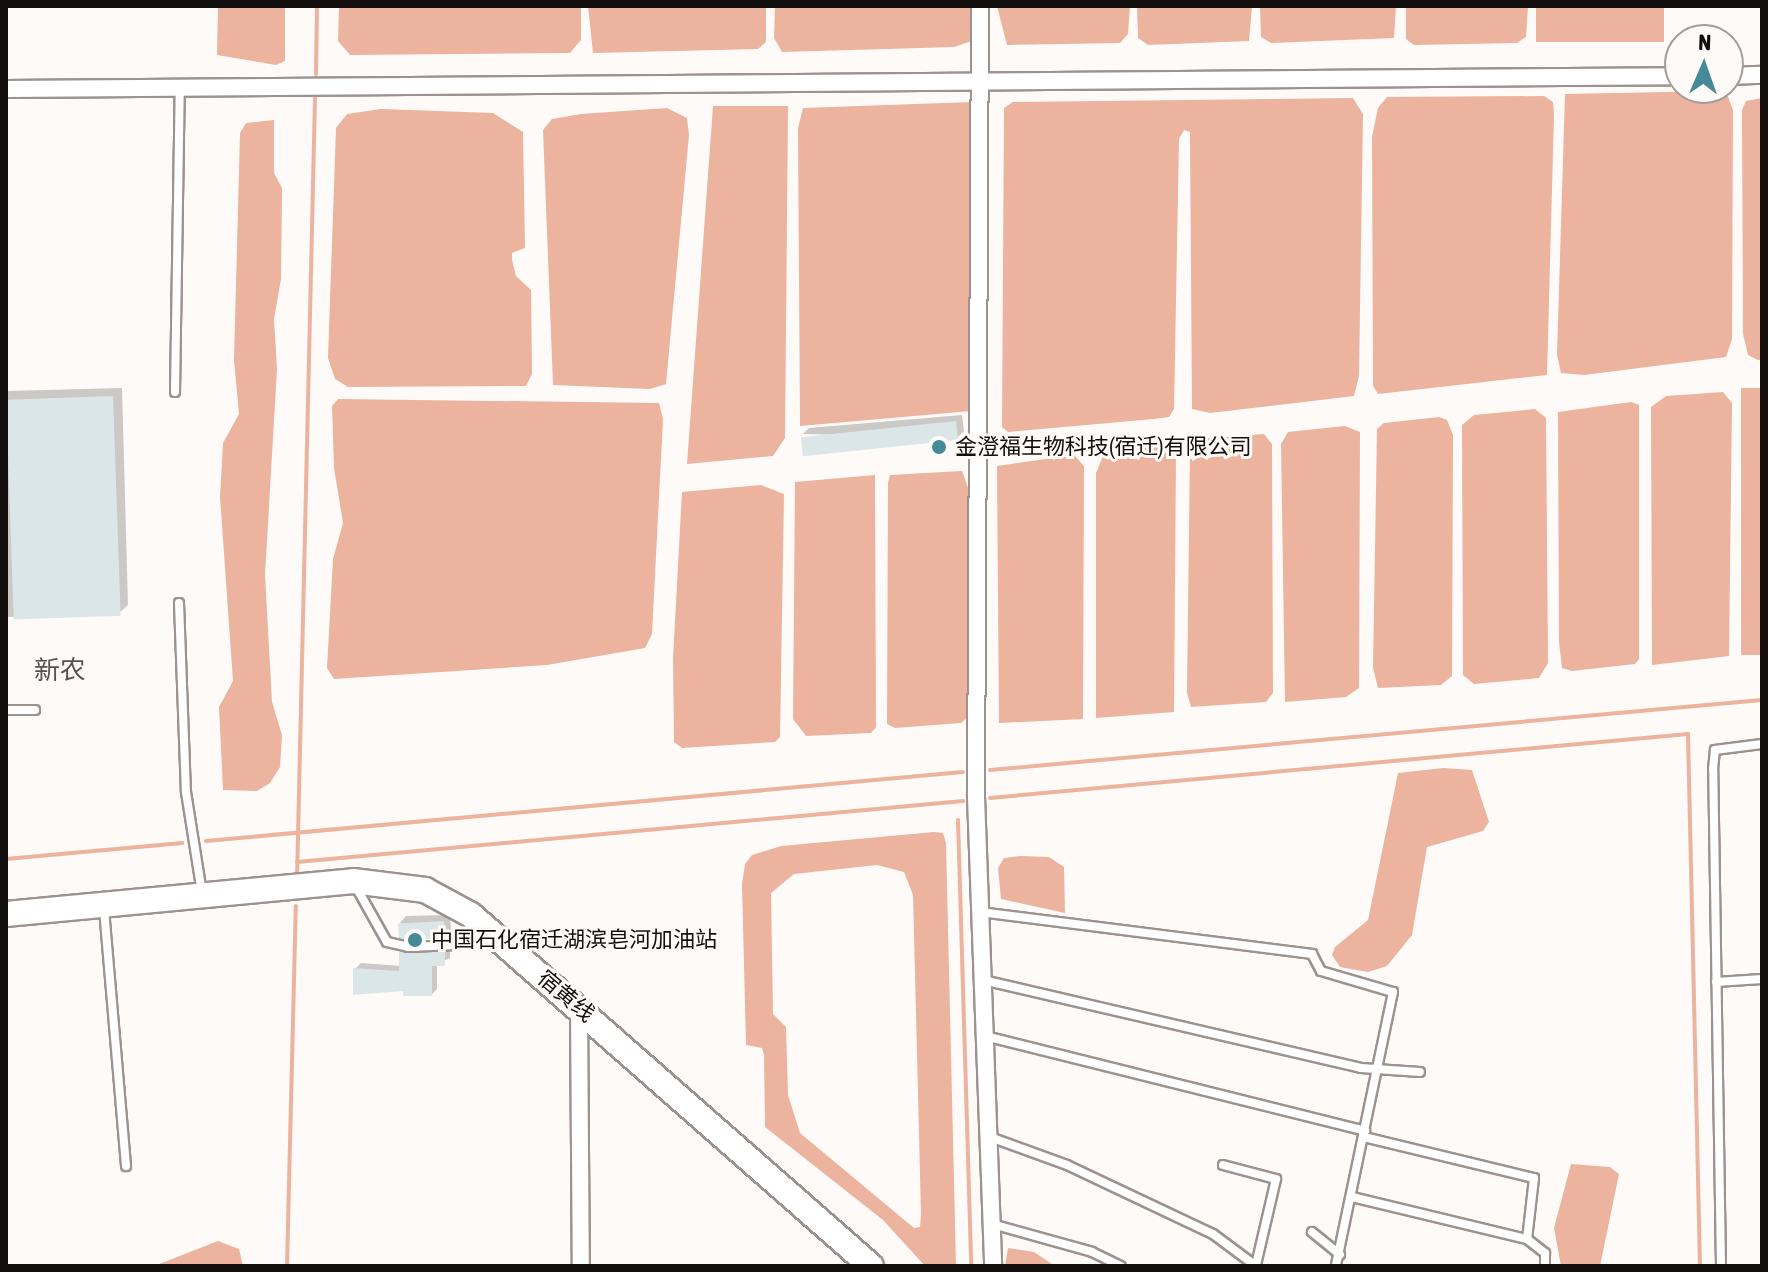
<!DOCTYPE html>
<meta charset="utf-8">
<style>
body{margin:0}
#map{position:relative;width:1768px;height:1272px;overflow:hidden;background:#fefaf8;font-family:"Asap Condensed","Noto Sans SC",sans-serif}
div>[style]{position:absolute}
.water>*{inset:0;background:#ecb39e;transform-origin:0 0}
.shadow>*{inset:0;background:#0003}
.stream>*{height:4px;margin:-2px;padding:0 2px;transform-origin:2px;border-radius:2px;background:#ecb39e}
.building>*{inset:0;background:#dbe6e8;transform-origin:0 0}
.roads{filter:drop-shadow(2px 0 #9c9390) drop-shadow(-2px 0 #9c9390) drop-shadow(0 2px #9c9390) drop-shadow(0 -2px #9c9390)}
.service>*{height:8px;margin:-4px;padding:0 4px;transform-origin:4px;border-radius:4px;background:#fff}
.minor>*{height:16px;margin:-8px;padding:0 8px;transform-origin:8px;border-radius:8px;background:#fff}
.secondary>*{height:24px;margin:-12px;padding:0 12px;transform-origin:12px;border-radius:12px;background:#fff}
.dots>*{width:22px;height:22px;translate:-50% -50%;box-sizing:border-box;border:4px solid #fefaf8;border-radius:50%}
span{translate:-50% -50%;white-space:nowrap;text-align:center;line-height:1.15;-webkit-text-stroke:6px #fefaf8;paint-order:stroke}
.poi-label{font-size:22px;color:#110e0d}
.left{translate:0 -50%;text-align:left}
.street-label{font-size:22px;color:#110e0d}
.quarter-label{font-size:26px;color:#5a514e}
.frame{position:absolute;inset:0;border:8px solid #110e0d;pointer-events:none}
.north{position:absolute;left:1664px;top:24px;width:80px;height:80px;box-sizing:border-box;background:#fefaf8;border:2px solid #9f9c9a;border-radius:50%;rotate:2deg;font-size:22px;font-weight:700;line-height:32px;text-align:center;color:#110e0d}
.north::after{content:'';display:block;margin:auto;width:28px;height:36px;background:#468a98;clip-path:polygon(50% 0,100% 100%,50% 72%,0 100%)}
</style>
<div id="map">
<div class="water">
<div style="clip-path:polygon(218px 6px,285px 6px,285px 61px,276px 65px,217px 55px)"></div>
<div style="clip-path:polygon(339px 6px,581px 6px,581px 40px,570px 53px,350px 55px,338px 41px)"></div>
<div style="clip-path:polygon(588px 6px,766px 6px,766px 42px,758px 49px,593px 53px)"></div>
<div style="clip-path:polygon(775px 6px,975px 6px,972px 41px,954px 47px,782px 52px,774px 38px)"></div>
<div style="clip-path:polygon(997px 6px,1130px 6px,1128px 34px,1120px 43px,1007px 45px)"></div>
<div style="clip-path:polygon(1137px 6px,1252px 6px,1249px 41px,1148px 45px,1138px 38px)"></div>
<div style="clip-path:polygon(1260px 6px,1396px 6px,1394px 38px,1271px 43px,1261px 37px)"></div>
<div style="clip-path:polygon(1406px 6px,1528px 6px,1526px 37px,1517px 43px,1414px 45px,1406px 39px)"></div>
<div style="left:1536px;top:6px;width:128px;height:36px"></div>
<div style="clip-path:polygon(1718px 91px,1727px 94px,1733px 110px,1732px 339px,1726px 357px,1584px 375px,1561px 373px,1557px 355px,1565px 94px)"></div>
<div style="clip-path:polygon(1544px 96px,1553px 102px,1554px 114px,1547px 375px,1378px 394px,1373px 386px,1372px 137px,1378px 108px,1387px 97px)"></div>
<div style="clip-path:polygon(1353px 98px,1363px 114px,1359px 376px,1354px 396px,1210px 413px,1192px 409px,1190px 132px,1184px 130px,1179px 139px,1174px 409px,1169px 417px,1154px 419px,1008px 432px,1002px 427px,1004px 108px,1013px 102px)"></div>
<div style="clip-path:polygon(1762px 98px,1762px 360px,1758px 360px,1748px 355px,1743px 334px,1742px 110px,1746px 101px)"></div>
<div style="clip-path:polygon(972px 102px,971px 411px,800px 426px,798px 128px,803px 108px)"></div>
<div style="clip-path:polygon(713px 106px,788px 106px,785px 438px,773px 456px,687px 464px)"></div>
<div style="clip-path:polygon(667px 108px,687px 118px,689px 135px,666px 384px,650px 389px,553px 385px,543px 130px,552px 119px,581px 114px)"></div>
<div style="clip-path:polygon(381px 109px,493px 113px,523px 132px,525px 248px,512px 253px,512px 260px,516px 276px,531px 290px,532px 374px,526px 386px,348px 387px,335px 379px,328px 358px,336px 128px,347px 114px)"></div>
<div style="clip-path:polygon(274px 120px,274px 173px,282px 188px,281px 279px,274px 319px,277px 369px,265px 575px,272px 702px,282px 735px,280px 767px,270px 783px,257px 791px,223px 790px,219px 707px,233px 681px,220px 497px,223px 443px,239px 414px,234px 360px,240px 133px,246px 123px)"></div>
<div style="left:1762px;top:388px;width:267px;height:21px;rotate:90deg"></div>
<div style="clip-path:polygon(1723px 392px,1732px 403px,1729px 656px,1652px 665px,1651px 407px,1666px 396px)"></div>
<div style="clip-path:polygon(338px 399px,659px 403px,663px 419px,652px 634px,645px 648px,547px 665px,334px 679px,327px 668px,333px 559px,343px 523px,334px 468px,332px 406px)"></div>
<div style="clip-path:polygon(1631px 402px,1639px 405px,1639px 659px,1635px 664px,1572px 671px,1562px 668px,1559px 642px,1558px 412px)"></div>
<div style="clip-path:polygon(1535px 409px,1546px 418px,1548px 663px,1539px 678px,1474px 684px,1463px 675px,1462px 425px,1474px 415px)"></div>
<div style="clip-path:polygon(1439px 417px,1447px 420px,1453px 435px,1452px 676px,1441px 685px,1378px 688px,1373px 668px,1377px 429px,1384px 423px)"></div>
<div style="clip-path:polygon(1345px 426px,1360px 432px,1359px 688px,1346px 697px,1285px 702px,1281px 444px,1288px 432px)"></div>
<div style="clip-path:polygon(1264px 434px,1272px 444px,1273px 693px,1266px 702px,1191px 707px,1187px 693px,1190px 449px,1200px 439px)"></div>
<div style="clip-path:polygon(1165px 445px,1174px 447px,1176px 455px,1174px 712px,1096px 718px,1096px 473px,1104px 454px)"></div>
<div style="clip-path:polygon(1074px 455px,1084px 466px,1083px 719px,999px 723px,997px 466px)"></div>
<div style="clip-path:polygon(962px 471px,968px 488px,967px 718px,961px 723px,895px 728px,887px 724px,888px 483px,890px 475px)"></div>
<div style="clip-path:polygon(875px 475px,876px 727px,871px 733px,806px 736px,793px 719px,795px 482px)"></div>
<div style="clip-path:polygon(761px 485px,784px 494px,780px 737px,775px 742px,682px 748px,674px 742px,673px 658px,682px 492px)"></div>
<div style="clip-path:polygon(1443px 768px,1472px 770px,1489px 822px,1483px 831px,1427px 847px,1412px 935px,1387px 966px,1368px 972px,1340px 967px,1332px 955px,1335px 947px,1368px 920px,1398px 773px)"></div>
<div style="clip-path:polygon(evenodd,934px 832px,943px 833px,946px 843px,956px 1266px,925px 1266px,883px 1220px,765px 1127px,764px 1055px,762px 1048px,746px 1045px,742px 884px,745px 864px,752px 855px,781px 846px,934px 832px,877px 865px,904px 872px,913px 895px,921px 1214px,920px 1227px,914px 1228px,800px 1133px,788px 1095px,786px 1027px,773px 1014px,771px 893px,794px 874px,877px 865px)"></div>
<div style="clip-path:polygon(1021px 856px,1049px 857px,1064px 867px,1065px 913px,1001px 899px,998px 868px,1004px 858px)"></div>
<div style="clip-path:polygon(1571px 1164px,1610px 1167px,1619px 1174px,1600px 1266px,1561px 1266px,1554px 1228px)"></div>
<div style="clip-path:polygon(218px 1241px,239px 1249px,243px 1266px,154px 1266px)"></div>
<div style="clip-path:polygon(1008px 1248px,1034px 1252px,1055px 1266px,1005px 1266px)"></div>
</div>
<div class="shadow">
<div style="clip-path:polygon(122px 388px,128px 605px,118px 614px,6px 617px,6px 391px)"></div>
<div style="clip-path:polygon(962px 415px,964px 431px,957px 438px,803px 434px,809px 428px)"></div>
<div style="clip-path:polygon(450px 915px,451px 930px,444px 936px,400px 923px,406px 916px)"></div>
<div style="clip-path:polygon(406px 947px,450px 948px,450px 958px,437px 964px,437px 989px,432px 994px,355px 969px,361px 963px,401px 966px)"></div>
</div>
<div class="stream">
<div style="left:316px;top:74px;width:68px;rotate:-89.2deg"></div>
<div style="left:990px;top:770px;width:775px;rotate:-5.18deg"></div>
<div style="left:990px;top:798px;width:701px;rotate:-5.24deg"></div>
<div style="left:1688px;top:734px;width:532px;rotate:88.71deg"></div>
<div style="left:958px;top:820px;width:446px;rotate:88.3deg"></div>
<div style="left:206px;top:841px;width:760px;rotate:-5.21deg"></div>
<div style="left:6px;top:859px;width:177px;rotate:-5.2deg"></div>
<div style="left:297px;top:862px;width:669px;rotate:-5.23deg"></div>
<div style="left:297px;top:879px;width:781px;rotate:-88.68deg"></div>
<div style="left:287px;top:1266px;width:360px;rotate:-88.6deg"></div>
</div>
<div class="building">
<div style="left:113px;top:396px;width:220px;height:107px;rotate:88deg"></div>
<div style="left:956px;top:421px;width:19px;height:156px;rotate:84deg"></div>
<div style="left:444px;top:921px;width:17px;height:46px;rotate:87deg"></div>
<div style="clip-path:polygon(399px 952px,445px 952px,445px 966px,432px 966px,432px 996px,403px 996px,403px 991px,353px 995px,353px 968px,399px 971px)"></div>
</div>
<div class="roads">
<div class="service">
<div style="left:175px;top:392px;width:304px;rotate:-89.1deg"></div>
<div style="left:179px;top:603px;width:189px;rotate:87.9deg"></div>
<div style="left:186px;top:792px;width:102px;rotate:81deg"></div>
<div style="left:6px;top:710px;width:29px"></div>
<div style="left:355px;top:885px;width:65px;rotate:60.7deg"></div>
<div style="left:387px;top:942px;width:22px;rotate:13deg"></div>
<div style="left:408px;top:947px;width:49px;rotate:-2.3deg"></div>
<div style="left:457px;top:945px;width:30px;rotate:-20deg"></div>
<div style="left:104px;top:909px;width:258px;rotate:85.1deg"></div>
<div style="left:980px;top:912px;width:335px;rotate:7.2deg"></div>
<div style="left:1312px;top:954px;width:19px;rotate:62deg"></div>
<div style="left:1321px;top:971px;width:75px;rotate:16.3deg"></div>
<div style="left:1393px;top:992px;width:280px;rotate:101.8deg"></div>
<div style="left:983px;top:980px;width:388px;rotate:13.1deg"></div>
<div style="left:1361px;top:1068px;width:59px;rotate:3.9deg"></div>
<div style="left:1716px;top:982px;width:46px;rotate:-3.7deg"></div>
<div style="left:985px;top:1036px;width:392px;rotate:14deg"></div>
<div style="left:990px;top:1137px;width:82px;rotate:20deg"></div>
<div style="left:1067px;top:1165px;width:161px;rotate:25.3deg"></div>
<div style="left:1213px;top:1234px;width:54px;rotate:36.7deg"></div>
<div style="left:1364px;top:1137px;width:175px;rotate:13.6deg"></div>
<div style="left:1534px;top:1178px;width:61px;rotate:96.5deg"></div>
<div style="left:1223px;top:1165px;width:55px;rotate:14.8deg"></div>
<div style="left:1276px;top:1179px;width:88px;rotate:103.1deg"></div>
<div style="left:1352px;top:1197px;width:180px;rotate:13.5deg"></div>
<div style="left:1527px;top:1239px;width:23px;rotate:38deg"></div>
<div style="left:1545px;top:1253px;width:13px;rotate:90deg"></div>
<div style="left:992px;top:1224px;width:104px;rotate:15.6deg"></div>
<div style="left:1092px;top:1252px;width:32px;rotate:26deg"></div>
<div style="left:1312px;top:1232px;width:36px;rotate:39deg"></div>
<div style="left:1721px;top:1266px;width:497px;rotate:-90.9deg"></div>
<div style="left:1713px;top:769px;width:19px;rotate:-84deg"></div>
<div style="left:1715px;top:750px;width:47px;rotate:-7.3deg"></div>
</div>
<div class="minor">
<div style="left:980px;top:6px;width:791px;rotate:90.29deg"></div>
<div style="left:976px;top:797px;width:469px;rotate:87.9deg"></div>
<div style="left:1728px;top:76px;width:34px;rotate:-2deg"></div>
<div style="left:6px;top:89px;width:1674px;rotate:-0.44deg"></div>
<div style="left:579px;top:1007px;width:259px;rotate:89.6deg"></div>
</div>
<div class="secondary">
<div style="left:6px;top:914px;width:349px;rotate:-5.4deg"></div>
<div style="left:353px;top:881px;width:73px;rotate:7.1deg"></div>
<div style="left:425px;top:890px;width:52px;rotate:28.5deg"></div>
<div style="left:471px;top:915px;width:532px;rotate:41.27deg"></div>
</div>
</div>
<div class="dots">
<div style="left:939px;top:447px;background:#468a98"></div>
<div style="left:415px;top:940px;background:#468a98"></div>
</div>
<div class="poi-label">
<span class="left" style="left:955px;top:447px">金澄福生物科技(宿迁)有限公司</span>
<span class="left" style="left:431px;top:940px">中国石化宿迁湖滨皂河加油站</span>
</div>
<div class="street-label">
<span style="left:566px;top:996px;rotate:40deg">宿黄线</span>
</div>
<div class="quarter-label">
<span style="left:60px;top:671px">新农</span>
</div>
<div class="frame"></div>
<div class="north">N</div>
</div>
